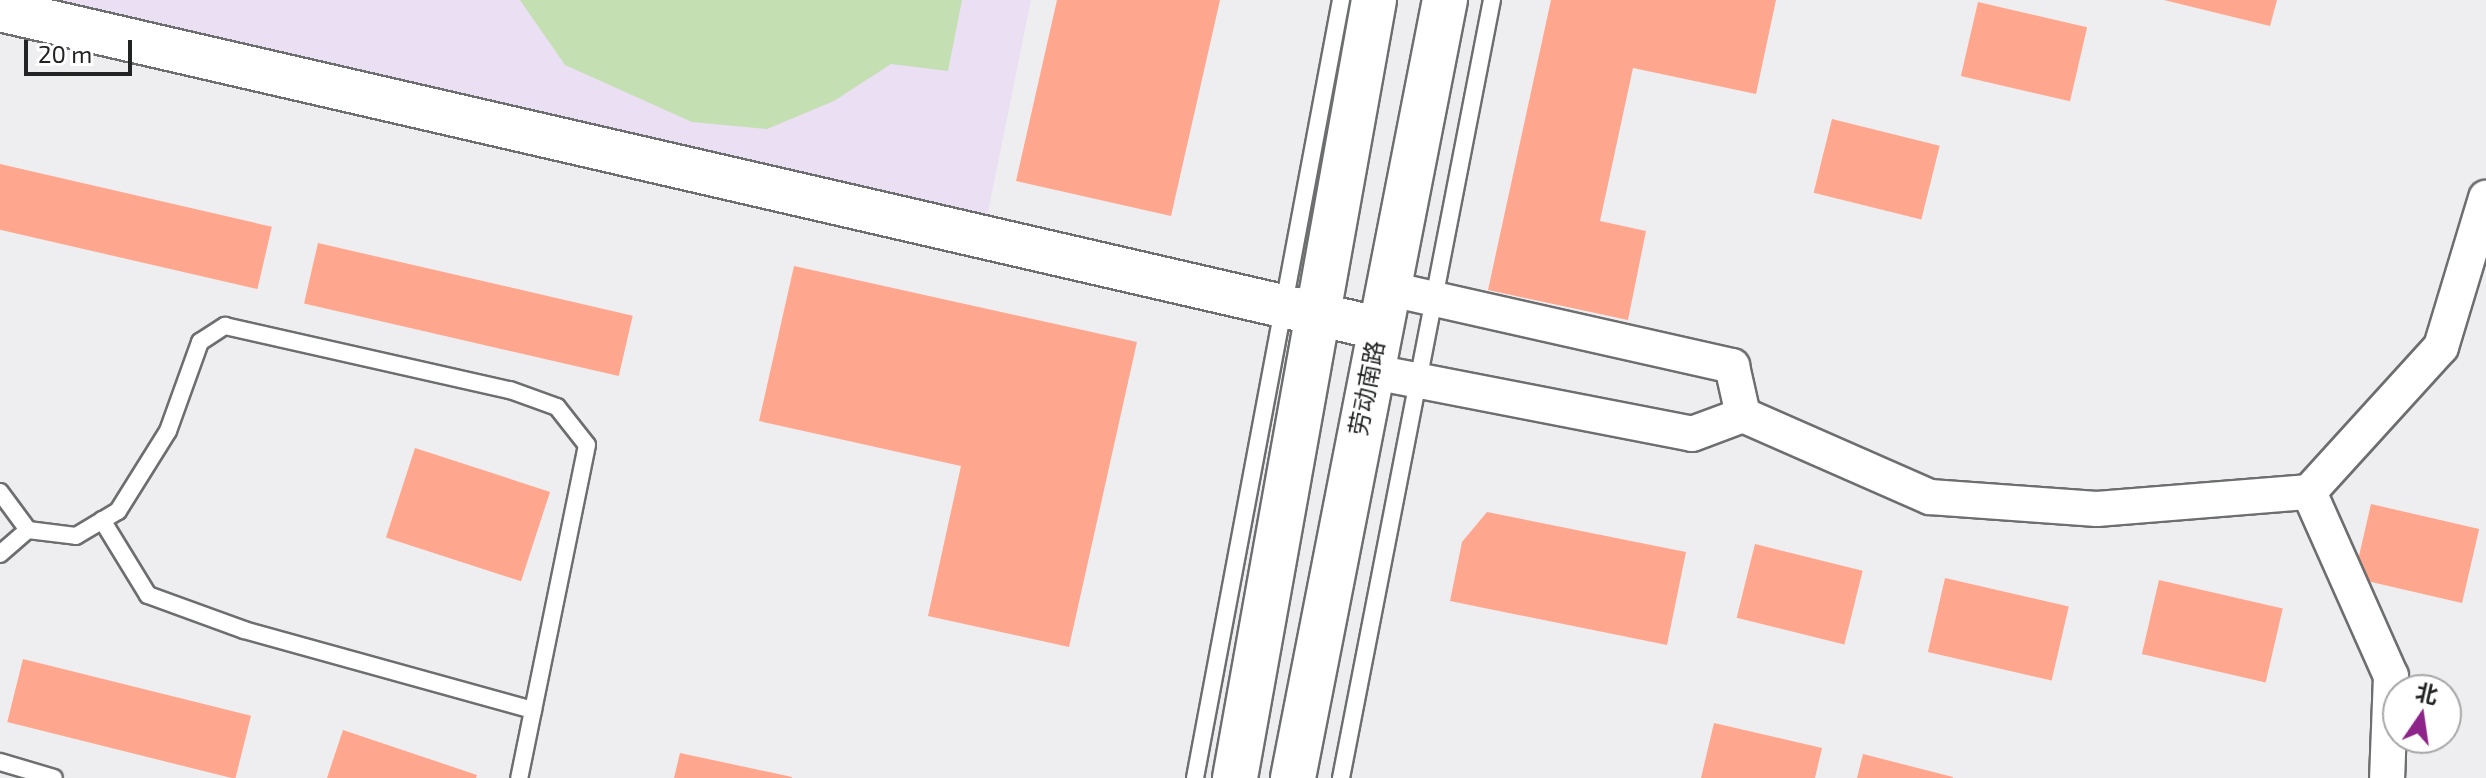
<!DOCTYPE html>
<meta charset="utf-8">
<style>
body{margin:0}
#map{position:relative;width:2486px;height:778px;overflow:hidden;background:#eeeef0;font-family:"Exo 2","Noto Sans SC",sans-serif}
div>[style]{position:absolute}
.education>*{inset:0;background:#ebdff4}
.green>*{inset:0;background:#c4dfb1}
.building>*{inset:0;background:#fea78e;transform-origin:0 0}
.roads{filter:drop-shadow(2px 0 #6d6e6f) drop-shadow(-2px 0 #6d6e6f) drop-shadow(0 2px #6d6e6f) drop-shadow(0 -2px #6d6e6f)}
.service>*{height:16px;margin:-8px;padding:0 8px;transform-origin:8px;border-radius:8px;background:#fff}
.minor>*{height:34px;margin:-17px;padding:0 17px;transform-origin:17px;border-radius:17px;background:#fff}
.tertiary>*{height:42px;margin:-21px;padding:0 21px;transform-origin:21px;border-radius:21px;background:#fff}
.secondary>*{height:44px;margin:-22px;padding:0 22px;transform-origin:22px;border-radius:22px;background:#fff}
span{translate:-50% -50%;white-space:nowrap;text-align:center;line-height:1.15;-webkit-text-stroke:6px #fff;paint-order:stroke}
.street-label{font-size:24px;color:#222323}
.north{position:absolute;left:2382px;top:674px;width:80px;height:80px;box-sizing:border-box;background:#fff;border:2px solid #a7a7a7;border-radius:50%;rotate:13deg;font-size:22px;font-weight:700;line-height:32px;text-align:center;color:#222323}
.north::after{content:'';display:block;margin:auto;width:28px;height:36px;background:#8c2489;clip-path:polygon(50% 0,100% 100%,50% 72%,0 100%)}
.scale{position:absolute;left:24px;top:40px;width:108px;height:36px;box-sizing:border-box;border:4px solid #222323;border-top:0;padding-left:10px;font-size:24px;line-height:28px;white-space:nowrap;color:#222323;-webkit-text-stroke:6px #fff;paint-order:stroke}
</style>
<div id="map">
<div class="education">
<div style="clip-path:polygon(0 0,1031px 0,983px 237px)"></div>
</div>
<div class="green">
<div style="clip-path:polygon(520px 0,962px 0,948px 71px,891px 64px,834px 101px,767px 129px,692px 122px,565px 65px)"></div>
</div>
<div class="building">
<div style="clip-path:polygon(1057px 0,1220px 0,1171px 216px,1016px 181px)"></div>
<div style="clip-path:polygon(1551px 0,1776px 0,1756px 94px,1633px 68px,1600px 221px,1646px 231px,1628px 320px,1488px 290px)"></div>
<div style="clip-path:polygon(2164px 0,2277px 0,2270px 26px)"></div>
<div style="left:1978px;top:2px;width:112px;height:76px;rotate:13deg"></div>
<div style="left:1832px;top:119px;width:111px;height:76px;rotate:14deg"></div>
<div style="left:0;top:164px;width:279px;height:64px;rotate:13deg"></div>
<div style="left:318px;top:243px;width:323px;height:62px;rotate:13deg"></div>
<div style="clip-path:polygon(794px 266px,1137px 342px,1069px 647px,928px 616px,961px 466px,759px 421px)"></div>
<div style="left:415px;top:448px;width:142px;height:94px;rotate:18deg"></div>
<div style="left:2371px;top:504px;width:111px;height:76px;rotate:13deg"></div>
<div style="clip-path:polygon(1487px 512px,1686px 552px,1667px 645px,1450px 601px,1462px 542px)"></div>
<div style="left:1755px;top:544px;width:111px;height:76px;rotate:14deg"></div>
<div style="left:1945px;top:578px;width:127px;height:76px;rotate:13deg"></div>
<div style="left:2159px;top:580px;width:127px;height:76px;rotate:13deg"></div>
<div style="left:23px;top:659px;width:235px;height:65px;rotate:14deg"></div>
<div style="clip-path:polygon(1714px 723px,1822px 748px,1815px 778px,1701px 778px)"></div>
<div style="clip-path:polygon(343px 730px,477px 775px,476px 778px,327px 778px)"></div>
<div style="clip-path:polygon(680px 753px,792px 777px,792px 778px,674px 778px)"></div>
<div style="clip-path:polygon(1863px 754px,1953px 777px,1953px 778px,1857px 778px)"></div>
</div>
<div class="roads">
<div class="service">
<div style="left:0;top:492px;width:47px;rotate:53.6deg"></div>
<div style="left:28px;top:530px;width:48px;rotate:7.1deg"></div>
<div style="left:76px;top:536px;width:49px;rotate:-30.8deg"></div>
<div style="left:118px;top:511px;width:94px;rotate:-58deg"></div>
<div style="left:168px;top:431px;width:95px;rotate:-70.2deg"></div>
<div style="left:200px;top:342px;width:30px;rotate:-33deg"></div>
<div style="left:225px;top:326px;width:292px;rotate:12.7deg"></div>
<div style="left:510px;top:390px;width:50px;rotate:19.9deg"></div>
<div style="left:557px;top:407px;width:48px;rotate:51.7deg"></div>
<div style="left:587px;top:445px;width:340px;rotate:101.5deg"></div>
<div style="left:102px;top:520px;width:88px;rotate:58.5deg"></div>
<div style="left:148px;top:595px;width:102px;rotate:20deg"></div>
<div style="left:244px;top:630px;width:300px;rotate:15.5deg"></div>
<div style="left:0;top:554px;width:37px;rotate:-41deg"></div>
<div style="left:0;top:762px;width:56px;rotate:16.5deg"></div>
<div style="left:1195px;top:778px;width:792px;rotate:-79.37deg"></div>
<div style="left:1341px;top:778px;width:793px;rotate:-79.02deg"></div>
</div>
<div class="minor">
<div style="left:1386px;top:288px;width:355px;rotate:12.7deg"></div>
<div style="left:1732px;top:366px;width:50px;rotate:77.3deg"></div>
<div style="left:1369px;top:371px;width:329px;rotate:11deg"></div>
<div style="left:1692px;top:434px;width:54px;rotate:-20.4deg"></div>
<div style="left:1743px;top:415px;width:204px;rotate:23.7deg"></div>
<div style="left:1930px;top:497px;width:167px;rotate:4.1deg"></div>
<div style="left:2097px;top:509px;width:213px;rotate:-4.6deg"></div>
<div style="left:2309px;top:492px;width:196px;rotate:-47.7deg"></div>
<div style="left:2441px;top:347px;width:156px;rotate:-73.2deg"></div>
<div style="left:2309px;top:492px;width:201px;rotate:66deg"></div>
<div style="left:2391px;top:676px;width:102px;rotate:92.2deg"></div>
</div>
<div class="tertiary">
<div style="left:0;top:10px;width:1413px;rotate:13deg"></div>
</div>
<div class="secondary">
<div style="left:1235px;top:778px;width:790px;rotate:-79.87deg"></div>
<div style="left:1293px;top:778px;width:793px;rotate:-78.95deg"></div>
</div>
</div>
<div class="street-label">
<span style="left:1366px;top:388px;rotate:-79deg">劳动南路</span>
</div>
<div class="north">北</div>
<div class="scale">20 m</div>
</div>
